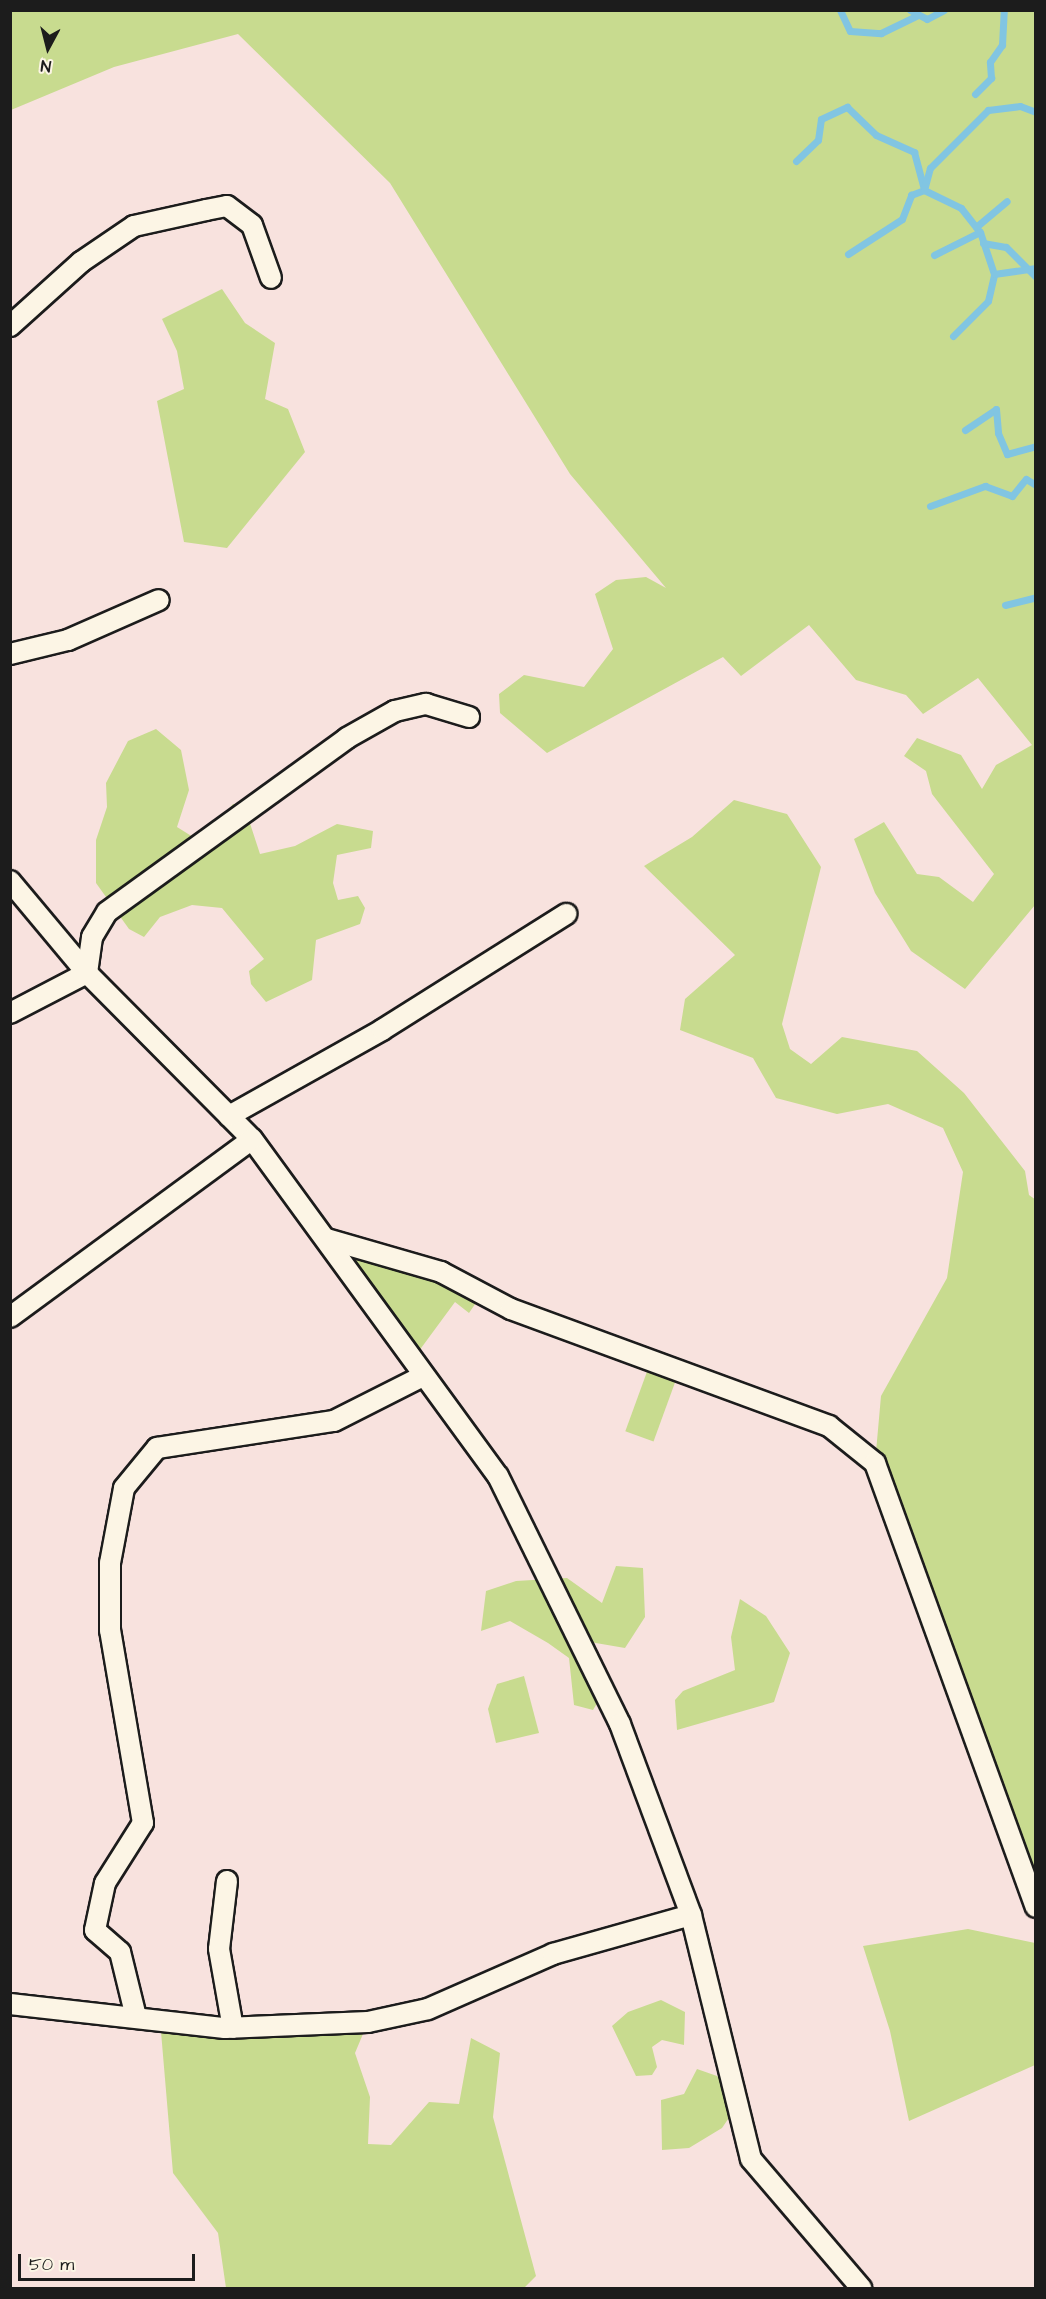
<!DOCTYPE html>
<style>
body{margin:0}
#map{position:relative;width:1046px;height:2299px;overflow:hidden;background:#f8e2de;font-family:"Architects Daughter",sans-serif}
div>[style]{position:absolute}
.green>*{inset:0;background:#c8db8f;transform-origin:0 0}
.stream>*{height:7px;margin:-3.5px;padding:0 3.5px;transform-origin:3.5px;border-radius:3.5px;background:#81c5e2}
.roads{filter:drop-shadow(2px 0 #1c1c1c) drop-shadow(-2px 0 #1c1c1c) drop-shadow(0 2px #1c1c1c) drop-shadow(0 -2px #1c1c1c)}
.minor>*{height:20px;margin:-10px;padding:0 10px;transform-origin:10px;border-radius:10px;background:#fcf5e5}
span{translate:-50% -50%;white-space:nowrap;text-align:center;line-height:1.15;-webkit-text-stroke:4.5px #fcf5e5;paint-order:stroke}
.frame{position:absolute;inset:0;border:12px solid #1c1c1c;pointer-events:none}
.north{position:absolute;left:18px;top:18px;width:60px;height:60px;-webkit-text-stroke:4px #fcf5e5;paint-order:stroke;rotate:187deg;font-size:16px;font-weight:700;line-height:24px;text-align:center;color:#1c1c1c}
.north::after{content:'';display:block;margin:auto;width:21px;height:27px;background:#1c1c1c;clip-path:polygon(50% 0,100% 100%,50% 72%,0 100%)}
.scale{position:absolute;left:18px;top:2254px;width:177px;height:27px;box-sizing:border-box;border:3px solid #1c1c1c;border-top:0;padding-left:8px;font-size:18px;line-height:21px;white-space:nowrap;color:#1c1c1c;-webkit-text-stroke:4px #fcf5e5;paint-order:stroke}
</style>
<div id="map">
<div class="green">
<div style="clip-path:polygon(10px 11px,1035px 11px,1035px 905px,965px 989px,911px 951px,875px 893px,854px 839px,884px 822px,917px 874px,939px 877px,973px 902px,994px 874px,932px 794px,926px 771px,904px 756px,917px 738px,961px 755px,982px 789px,996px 765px,1032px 745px,978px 678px,923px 714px,906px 695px,856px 680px,809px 625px,741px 676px,723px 657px,547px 753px,500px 713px,499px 694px,524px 675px,584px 687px,613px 649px,595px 594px,616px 580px,646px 577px,666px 588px,570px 474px,390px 183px,238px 34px,114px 67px,11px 110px)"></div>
<div style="clip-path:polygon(222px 289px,245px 323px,275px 343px,265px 399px,288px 409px,305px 452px,227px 548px,184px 542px,157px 401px,184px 389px,177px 351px,162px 319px)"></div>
<div style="clip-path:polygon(156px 729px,181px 750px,189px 790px,177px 827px,201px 842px,233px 804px,244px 805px,260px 854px,295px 846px,337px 824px,373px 831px,371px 848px,337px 855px,333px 883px,338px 900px,358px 896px,365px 908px,360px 924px,316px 940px,312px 980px,266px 1002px,251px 984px,249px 971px,264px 959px,222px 908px,192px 905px,160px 917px,144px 937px,129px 929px,96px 883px,96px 840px,107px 807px,106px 783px,128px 741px)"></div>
<div style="clip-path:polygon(734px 800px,787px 814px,821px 867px,782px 1024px,790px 1049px,811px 1064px,842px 1037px,917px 1051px,964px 1093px,1025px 1171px,1029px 1195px,1036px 1200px,1035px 1907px,875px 1463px,881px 1396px,947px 1278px,963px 1172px,943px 1128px,888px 1104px,837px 1114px,776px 1098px,753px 1058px,680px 1030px,685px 999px,735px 955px,644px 866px,692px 837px)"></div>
<div style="clip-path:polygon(349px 1258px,441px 1272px,482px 1294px,469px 1313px,455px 1302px,416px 1355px)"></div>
<div style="left:652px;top:1358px;width:30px;height:78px;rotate:20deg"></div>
<div style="clip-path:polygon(616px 1566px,643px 1568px,645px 1617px,625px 1648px,590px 1642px,611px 1680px,593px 1710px,574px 1705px,569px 1658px,548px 1643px,510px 1621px,481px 1631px,486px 1591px,516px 1581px,567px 1578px,602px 1603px)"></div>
<div style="clip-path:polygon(740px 1599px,766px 1616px,790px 1653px,774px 1702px,677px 1730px,675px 1700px,683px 1691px,735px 1670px,731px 1637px)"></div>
<div style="clip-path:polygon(524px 1676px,539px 1733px,496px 1743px,488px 1709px,497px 1684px)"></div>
<div style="clip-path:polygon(968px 1929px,1035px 1943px,1035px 2065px,909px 2121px,890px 2031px,863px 1946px)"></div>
<div style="clip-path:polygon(661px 2000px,685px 2012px,684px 2045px,662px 2040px,652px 2047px,657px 2067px,652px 2075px,636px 2076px,612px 2026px,628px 2012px)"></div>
<div style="clip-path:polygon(160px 2020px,368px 2022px,355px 2053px,370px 2097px,368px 2144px,391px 2145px,429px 2102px,459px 2104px,471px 2038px,500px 2053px,493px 2117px,536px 2276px,524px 2288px,226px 2288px,218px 2233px,173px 2173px)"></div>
<div style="clip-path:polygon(697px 2069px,717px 2076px,739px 2103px,722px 2128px,689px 2148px,662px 2150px,661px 2100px,684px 2094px)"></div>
</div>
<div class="stream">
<div style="left:840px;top:10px;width:23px;rotate:65deg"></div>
<div style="left:850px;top:31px;width:31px;rotate:4deg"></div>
<div style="left:881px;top:33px;width:41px;rotate:-25.9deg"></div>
<div style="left:910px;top:10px;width:19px;rotate:28deg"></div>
<div style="left:927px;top:19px;width:19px;rotate:-28deg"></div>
<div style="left:975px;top:94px;width:23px;rotate:-45deg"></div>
<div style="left:991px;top:78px;width:16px;rotate:-94deg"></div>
<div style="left:990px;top:62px;width:21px;rotate:-55deg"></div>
<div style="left:1002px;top:45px;width:35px;rotate:-87deg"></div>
<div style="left:796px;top:161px;width:30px;rotate:-44deg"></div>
<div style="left:818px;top:140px;width:21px;rotate:-82deg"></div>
<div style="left:821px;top:119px;width:29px;rotate:-25deg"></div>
<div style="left:847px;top:107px;width:40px;rotate:44deg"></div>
<div style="left:876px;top:135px;width:42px;rotate:24.1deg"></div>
<div style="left:914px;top:152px;width:39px;rotate:75deg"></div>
<div style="left:924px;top:190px;width:41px;rotate:25.9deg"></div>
<div style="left:961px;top:208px;width:31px;rotate:52deg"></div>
<div style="left:980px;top:232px;width:44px;rotate:71.6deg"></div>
<div style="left:976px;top:227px;width:40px;rotate:-40deg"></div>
<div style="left:983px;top:243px;width:23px;rotate:10deg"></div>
<div style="left:1006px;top:247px;width:42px;rotate:45deg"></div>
<div style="left:848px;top:254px;width:64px;rotate:-32.9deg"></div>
<div style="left:902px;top:219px;width:26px;rotate:-69deg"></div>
<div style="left:911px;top:195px;width:14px;rotate:-21deg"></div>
<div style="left:924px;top:190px;width:23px;rotate:-75deg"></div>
<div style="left:930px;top:168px;width:82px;rotate:-45deg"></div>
<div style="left:988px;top:110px;width:32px;rotate:-7deg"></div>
<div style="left:1020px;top:106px;width:17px;rotate:21deg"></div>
<div style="left:934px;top:255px;width:51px;rotate:-26.6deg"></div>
<div style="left:953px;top:336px;width:49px;rotate:-45deg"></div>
<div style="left:988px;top:301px;width:28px;rotate:-77deg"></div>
<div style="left:994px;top:274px;width:42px;rotate:-8.1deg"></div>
<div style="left:965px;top:430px;width:37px;rotate:-34deg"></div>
<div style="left:996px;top:409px;width:24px;rotate:85deg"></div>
<div style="left:998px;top:433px;width:23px;rotate:67deg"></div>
<div style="left:1007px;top:454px;width:30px;rotate:-15deg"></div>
<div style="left:930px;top:506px;width:59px;rotate:-20deg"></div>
<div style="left:985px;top:486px;width:29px;rotate:20deg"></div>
<div style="left:1012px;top:496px;width:22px;rotate:-51deg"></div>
<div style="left:1026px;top:479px;width:12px;rotate:31deg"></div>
<div style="left:1005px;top:605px;width:32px;rotate:-14deg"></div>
</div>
<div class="roads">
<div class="minor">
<div style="left:10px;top:326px;width:96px;rotate:-42deg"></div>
<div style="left:81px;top:262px;width:64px;rotate:-34.2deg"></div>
<div style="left:134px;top:226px;width:74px;rotate:-12.5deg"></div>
<div style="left:206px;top:210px;width:21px;rotate:-11deg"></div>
<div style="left:227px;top:206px;width:31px;rotate:37deg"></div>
<div style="left:252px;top:225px;width:56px;rotate:70.3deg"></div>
<div style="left:10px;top:654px;width:60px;rotate:-13.6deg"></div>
<div style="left:68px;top:640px;width:99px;rotate:-23.7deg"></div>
<div style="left:10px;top:881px;width:120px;rotate:50.1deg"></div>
<div style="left:87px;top:973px;width:234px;rotate:45.2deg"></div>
<div style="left:252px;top:1139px;width:417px;rotate:53.9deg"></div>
<div style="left:498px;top:1476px;width:276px;rotate:63.8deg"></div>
<div style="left:620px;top:1724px;width:204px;rotate:69.6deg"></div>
<div style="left:691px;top:1915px;width:251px;rotate:76.2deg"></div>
<div style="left:751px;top:2159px;width:170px;rotate:49.5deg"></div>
<div style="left:10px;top:1013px;width:87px;rotate:-27.5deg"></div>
<div style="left:87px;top:973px;width:36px;rotate:-82deg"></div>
<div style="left:92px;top:937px;width:29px;rotate:-59deg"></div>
<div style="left:107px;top:912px;width:296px;rotate:-35.9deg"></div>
<div style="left:347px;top:738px;width:55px;rotate:-29.4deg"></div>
<div style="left:395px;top:711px;width:32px;rotate:-13deg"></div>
<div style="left:426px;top:704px;width:45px;rotate:16.8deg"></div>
<div style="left:229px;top:1116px;width:176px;rotate:-29.3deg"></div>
<div style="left:382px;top:1030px;width:218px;rotate:-32.2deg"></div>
<div style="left:327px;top:1239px;width:119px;rotate:16.1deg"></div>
<div style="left:441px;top:1272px;width:79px;rotate:27.9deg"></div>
<div style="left:511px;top:1309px;width:339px;rotate:20.2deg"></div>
<div style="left:829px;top:1426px;width:59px;rotate:38.8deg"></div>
<div style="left:875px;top:1463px;width:472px;rotate:70.1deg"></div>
<div style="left:10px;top:1317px;width:300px;rotate:-36.3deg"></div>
<div style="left:227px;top:1881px;width:68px;rotate:96.7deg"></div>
<div style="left:219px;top:1949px;width:80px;rotate:80deg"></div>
<div style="left:10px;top:2004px;width:216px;rotate:6.4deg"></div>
<div style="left:225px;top:2028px;width:143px;rotate:-2.4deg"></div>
<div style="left:368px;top:2022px;width:61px;rotate:-12.2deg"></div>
<div style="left:428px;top:2009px;width:137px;rotate:-23.7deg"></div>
<div style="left:553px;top:1954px;width:143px;rotate:-15.8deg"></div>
<div style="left:136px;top:2017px;width:67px;rotate:-103.8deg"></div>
<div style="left:120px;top:1952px;width:33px;rotate:-139deg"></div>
<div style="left:95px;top:1930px;width:48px;rotate:-78deg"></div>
<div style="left:105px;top:1883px;width:71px;rotate:-57.7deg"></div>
<div style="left:143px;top:1823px;width:196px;rotate:-99.7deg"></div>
<div style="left:110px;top:1630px;width:67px;rotate:-90deg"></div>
<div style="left:110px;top:1563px;width:76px;rotate:-79.4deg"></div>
<div style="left:124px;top:1488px;width:52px;rotate:-50.5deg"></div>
<div style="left:157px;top:1448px;width:179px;rotate:-8.7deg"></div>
<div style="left:334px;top:1421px;width:100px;rotate:-26.8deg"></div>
</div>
</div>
<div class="frame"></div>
<div class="north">N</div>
<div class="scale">50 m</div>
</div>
